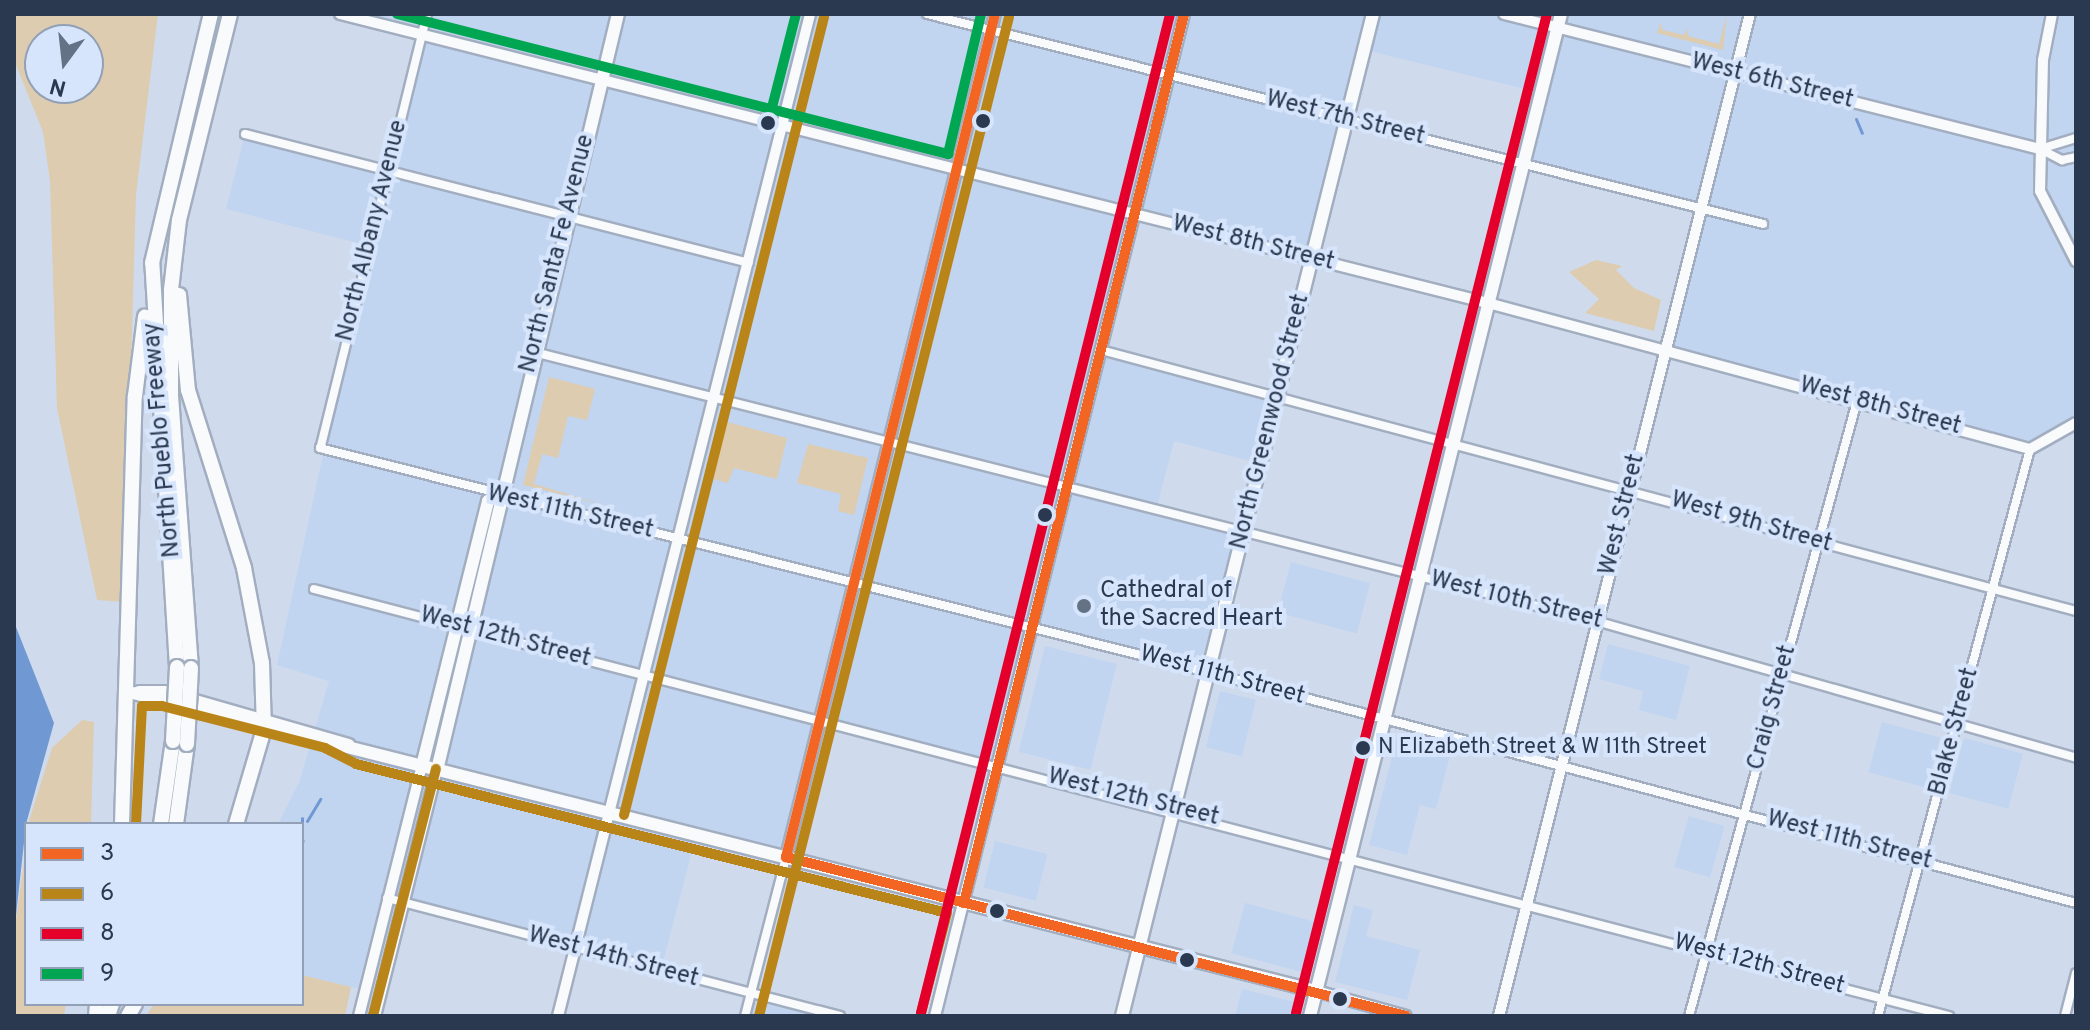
<!DOCTYPE html>
<style>
body{margin:0}
#map{position:relative;width:2090px;height:1030px;overflow:hidden;background:#cfdbed;font-family:Overpass,sans-serif}
div>[style]{position:absolute}
.built>*{inset:0;background:#c1d4f0;transform-origin:0 0}
.green>*{inset:0;background:#ddccaf}
.water>*{inset:0;background:#7099d4}
.stream>*{height:3px;margin:-1.5px;padding:0 1.5px;transform-origin:1.5px;border-radius:1.5px;background:#7099d4}
.roads{filter:drop-shadow(2px 0 #a2aec0) drop-shadow(-2px 0 #a2aec0) drop-shadow(0 2px #a2aec0) drop-shadow(0 -2px #a2aec0)}
.minor>*{height:8px;margin:-4px;padding:0 4px;transform-origin:4px;border-radius:4px;background:#f8fafc}
.tertiary>*{height:10px;margin:-5px;padding:0 5px;transform-origin:5px;border-radius:5px;background:#f8fafc}
.secondary>*{height:12px;margin:-6px;padding:0 6px;transform-origin:6px;border-radius:6px;background:#f8fafc}
.motorway>*{height:14px;margin:-7px;padding:0 7px;transform-origin:7px;border-radius:7px;background:#f8fafc}
.bridges{filter:drop-shadow(2px 0 #a2aec0) drop-shadow(-2px 0 #a2aec0) drop-shadow(0 2px #a2aec0) drop-shadow(0 -2px #a2aec0)}
.motorway-bridge>*{height:14px;margin:-7px;padding:0 7px;transform-origin:7px;border-radius:7px;background:#f8fafc}
.bus-1>*{height:10px;margin:-5px;padding:0 5px;transform-origin:5px;border-radius:5px;background:#f26522}
.bus-2>*{height:10px;margin:-5px;padding:0 5px;transform-origin:5px;border-radius:5px;background:#ba8518}
.bus-3>*{height:10px;margin:-5px;padding:0 5px;transform-origin:5px;border-radius:5px;background:#e4002b}
.bus-4>*{height:10px;margin:-5px;padding:0 5px;transform-origin:5px;border-radius:5px;background:#00a651}
.dots>*{width:22px;height:22px;translate:-50% -50%;box-sizing:border-box;border:4px solid #d6e5fc;border-radius:50%}
span{translate:-50% -50%;white-space:nowrap;text-align:center;line-height:1.15;-webkit-text-stroke:8px #d6e5fc;paint-order:stroke}
.bus-label{font-size:22px;color:#2a394f}
.left{translate:0 -50%;text-align:left}
.street-label{font-size:24px;color:#2a394f}
.poi-label{font-size:24px;color:#2a394f}
.frame{position:absolute;inset:0;border:16px solid #2a394f;pointer-events:none}
.legend{position:absolute;left:24px;top:822px;width:280px;height:184px;box-sizing:border-box;background:#d6e5fc;border:2px solid #91a0b7;margin:0;padding:10px 14px;list-style:none;font-size:24px;color:#2a394f}
.legend li{display:flex;align-items:center;gap:16px;height:40px}
.legend b{width:40px;border:2px solid #91a0b7}
.north{position:absolute;left:24px;top:24px;width:80px;height:80px;box-sizing:border-box;background:#d6e5fc;border:2px solid #91a0b7;border-radius:50%;rotate:195deg;font-size:22px;font-weight:700;line-height:32px;text-align:center;color:#2a394f}
.north::after{content:'';display:block;margin:auto;width:28px;height:36px;background:#647286;clip-path:polygon(50% 0,100% 100%,50% 72%,0 100%)}
</style>
<div id="map">
<div class="built">
<div style="clip-path:polygon(340px 14px,2076px 14px,2076px 423px,2030px 449px,1665px 350px,1703px 209px,1523px 164px,1541px 93px,1365px 50px,1312px 259px,1136px 214px,1102px 350px,1278px 395px,1261px 464px,1174px 441px,1156px 510px,1243px 533px,1208px 672px,1033px 627px,998px 764px,821px 719px,786px 857px,696px 835px,661px 970px,395px 904px,372px 991px,351px 987px,302px 975px,302px 824px,278px 824px,300px 780px,329px 681px,277px 665px,369px 246px,226px 209px,245px 134px,387px 170px,422px 35px)"></div>
<div style="left:1291px;top:562px;width:82px;height:52px;rotate:15deg"></div>
<div style="clip-path:polygon(1608px 644px,1690px 666px,1676px 720px,1639px 710px,1643px 691px,1599px 679px)"></div>
<div style="left:1045px;top:646px;width:74px;height:109px;rotate:14deg"></div>
<div style="left:1220px;top:691px;width:37px;height:58px;rotate:14deg"></div>
<div style="left:1882px;top:722px;width:60px;height:52px;rotate:15deg"></div>
<div style="clip-path:polygon(1397px 738px,1451px 752px,1436px 809px,1420px 805px,1407px 855px,1369px 845px)"></div>
<div style="left:1964px;top:738px;width:61px;height:57px;rotate:15deg"></div>
<div style="left:1689px;top:816px;width:37px;height:53px;rotate:16deg"></div>
<div style="left:995px;top:841px;width:54px;height:48px;rotate:14deg"></div>
<div style="left:1245px;top:903px;width:73px;height:52px;rotate:15deg"></div>
<div style="clip-path:polygon(1354px 905px,1373px 910px,1366px 936px,1420px 950px,1407px 1000px,1335px 982px)"></div>
<div style="clip-path:polygon(1242px 989px,1298px 1003px,1294px 1016px,1235px 1016px)"></div>
<div style="clip-path:polygon(751px 993px,840px 1016px,745px 1016px)"></div>
</div>
<div class="green">
<div style="clip-path:polygon(evenodd,14px 14px,158px 14px,136px 195px,124px 602px,97px 600px,57px 408px,50px 181px,43px 132px,14px 60px,14px 14px,40px 40px,88px 40px,88px 88px,40px 88px,40px 40px)"></div>
<div style="clip-path:polygon(1727px 14px,1723px 50px,1657px 33px,1661px 22px,1662px 30px,1684px 35px,1687px 28px,1688px 36px,1719px 44px)"></div>
<div style="clip-path:polygon(1596px 260px,1622px 266px,1616px 270px,1634px 288px,1661px 300px,1654px 331px,1585px 313px,1599px 299px,1569px 272px)"></div>
<div style="clip-path:polygon(549px 377px,595px 389px,587px 420px,568px 416px,558px 458px,542px 454px,534px 484px,601px 504px,523px 485px)"></div>
<div style="clip-path:polygon(727px 422px,787px 438px,777px 479px,734px 468px,728px 483px,713px 479px)"></div>
<div style="clip-path:polygon(808px 444px,868px 458px,854px 515px,838px 511px,841px 494px,797px 483px)"></div>
<div style="clip-path:polygon(82px 720px,94px 722px,91px 824px,28px 824px,52px 748px)"></div>
<div style="clip-path:polygon(26px 848px,26px 1004px,66px 1004px,64px 1016px,14px 1016px,14px 934px)"></div>
<div style="clip-path:polygon(302px 975px,351px 987px,345px 1016px,146px 1016px,154px 1004px,302px 1004px)"></div>
</div>
<div class="water">
<div style="clip-path:polygon(14px 622px,54px 723px,26px 824px,14px 934px)"></div>
</div>
<div class="stream">
<div style="left:1856px;top:119px;width:15px;rotate:67deg"></div>
<div style="left:302px;top:818px;width:11px;rotate:90deg"></div>
<div style="left:307px;top:821px;width:26px;rotate:-59deg"></div>
<div style="left:302px;top:840px;width:1px;rotate:45deg"></div>
</div>
<div class="roads">
<div class="minor">
<div style="left:427px;top:14px;width:447px;rotate:103.8deg"></div>
<div style="left:320px;top:448px;width:912px;rotate:14.16deg"></div>
<div style="left:1204px;top:671px;width:902px;rotate:14.9deg"></div>
<div style="left:927px;top:14px;width:862px;rotate:14.1deg"></div>
<div style="left:245px;top:134px;width:520px;rotate:14.36deg"></div>
<div style="left:2040px;top:149px;width:25px;rotate:27deg"></div>
<div style="left:2062px;top:160px;width:14px;rotate:-12deg"></div>
<div style="left:2040px;top:149px;width:38px;rotate:-17deg"></div>
<div style="left:1101px;top:350px;width:1009px;rotate:14.99deg"></div>
<div style="left:534px;top:352px;width:1096px;rotate:14.21deg"></div>
<div style="left:1596px;top:621px;width:499px;rotate:15.9deg"></div>
<div style="left:314px;top:589px;width:1690px;rotate:14.64deg"></div>
<div style="left:387px;top:898px;width:468px;rotate:14.6deg"></div>
<div style="left:745px;top:1016px;width:164px;rotate:-75.5deg"></div>
<div style="left:1689px;top:1016px;width:638px;rotate:-74.72deg"></div>
<div style="left:1878px;top:1016px;width:587px;rotate:-74.99deg"></div>
<div style="left:2065px;top:1016px;width:44px;rotate:-75.7deg"></div>
</div>
<div class="tertiary">
<div style="left:340px;top:14px;width:1184px;rotate:14.13deg"></div>
<div style="left:1488px;top:303px;width:561px;rotate:15.08deg"></div>
<div style="left:2030px;top:449px;width:53px;rotate:-29.5deg"></div>
<div style="left:1504px;top:14px;width:553px;rotate:14.14deg"></div>
<div style="left:2052px;top:14px;width:47px;rotate:101.1deg"></div>
<div style="left:2043px;top:60px;width:131px;rotate:91.3deg"></div>
<div style="left:2040px;top:191px;width:79px;rotate:62.8deg"></div>
<div style="left:786px;top:857px;width:869px;rotate:-76.08deg"></div>
<div style="left:1316px;top:991px;width:93px;rotate:15.5deg"></div>
<div style="left:359px;top:1016px;width:258px;rotate:-75.9deg"></div>
<div style="left:375px;top:1016px;width:254px;rotate:-75.9deg"></div>
<div style="left:558px;top:1016px;width:1033px;rotate:-75.88deg"></div>
<div style="left:935px;top:1016px;width:1032px;rotate:-76.04deg"></div>
<div style="left:1499px;top:1016px;width:1033px;rotate:-75.94deg"></div>
</div>
<div class="secondary">
<div style="left:129px;top:692px;width:1224px;rotate:14.14deg"></div>
<div style="left:139px;top:692px;width:25px"></div>
<div style="left:164px;top:692px;width:192px;rotate:16deg"></div>
<div style="left:422px;top:766px;width:273px;rotate:-76deg"></div>
<div style="left:488px;top:501px;width:13px;rotate:-32deg"></div>
<div style="left:437px;top:770px;width:777px;rotate:-76.54deg"></div>
<div style="left:1122px;top:1016px;width:1033px;rotate:-75.94deg"></div>
<div style="left:1310px;top:1016px;width:1033px;rotate:-75.94deg"></div>
</div>
<div class="motorway">
<div style="left:179px;top:295px;width:95px;rotate:84.6deg"></div>
<div style="left:188px;top:390px;width:187px;rotate:72.5deg"></div>
<div style="left:244px;top:568px;width:97px;rotate:79.3deg"></div>
<div style="left:262px;top:663px;width:66px;rotate:88.3deg"></div>
<div style="left:264px;top:729px;width:99px;rotate:106.4deg"></div>
<div style="left:177px;top:667px;width:405px;rotate:-93.5deg"></div>
<div style="left:152px;top:263px;width:256px;rotate:-76.7deg"></div>
<div style="left:191px;top:668px;width:272px;rotate:-94.2deg"></div>
<div style="left:171px;top:397px;width:107px;rotate:-90deg"></div>
<div style="left:171px;top:290px;width:70px;rotate:-83.5deg"></div>
<div style="left:179px;top:220px;width:212px;rotate:-76.1deg"></div>
<div style="left:122px;top:824px;width:428px;rotate:-88.3deg"></div>
<div style="left:135px;top:396px;width:80px;rotate:-82.8deg"></div>
<div style="left:161px;top:824px;width:84px;rotate:-81.8deg"></div>
<div style="left:176px;top:824px;width:81px;rotate:-82.2deg"></div>
<div style="left:96px;top:1016px;width:12px;rotate:-85deg"></div>
<div style="left:108px;top:1016px;width:13px;rotate:-72deg"></div>
<div style="left:128px;top:1016px;width:14px;rotate:-60deg"></div>
</div>
</div>
<div class="bridges">
<div class="motorway-bridge">
<div style="left:173px;top:741px;width:74px;rotate:-86.9deg"></div>
<div style="left:187px;top:744px;width:76px;rotate:-87deg"></div>
</div>
</div>
<div class="bus-1">
<div style="left:995px;top:14px;width:869px;rotate:103.92deg"></div>
<div style="left:786px;top:857px;width:640px;rotate:14.38deg"></div>
<div style="left:964px;top:903px;width:916px;rotate:-76.1deg"></div>
</div>
<div class="bus-2">
<div style="left:624px;top:815px;width:823px;rotate:-75.93deg"></div>
<div style="left:136px;top:824px;width:118px;rotate:-87.1deg"></div>
<div style="left:142px;top:706px;width:20px"></div>
<div style="left:162px;top:706px;width:168px;rotate:14.4deg"></div>
<div style="left:325px;top:748px;width:35px;rotate:27deg"></div>
<div style="left:356px;top:764px;width:609px;rotate:14.15deg"></div>
<div style="left:947px;top:913px;width:103px;rotate:104.6deg"></div>
<div style="left:373px;top:1016px;width:255px;rotate:-75.7deg"></div>
<div style="left:759px;top:1016px;width:1030px;rotate:-75.95deg"></div>
</div>
<div class="bus-3">
<div style="left:921px;top:1013px;width:1030px;rotate:-76deg"></div>
<div style="left:1296px;top:1013px;width:1030px;rotate:-75.9deg"></div>
</div>
<div class="bus-4">
<div style="left:397px;top:14px;width:569px;rotate:14.26deg"></div>
<div style="left:948px;top:154px;width:144px;rotate:-76.7deg"></div>
<div style="left:768px;top:123px;width:113px;rotate:-75.6deg"></div>
</div>
<div class="dots">
<div style="left:983px;top:121px;background:#2a394f"></div>
<div style="left:768px;top:123px;background:#2a394f"></div>
<div style="left:1045px;top:515px;background:#2a394f"></div>
<div style="left:1084px;top:606px;background:#647286"></div>
<div style="left:1363px;top:748px;background:#2a394f"></div>
<div style="left:997px;top:911px;background:#2a394f"></div>
<div style="left:1187px;top:960px;background:#2a394f"></div>
<div style="left:1340px;top:999px;background:#2a394f"></div>
</div>
<div class="bus-label">
<span class="left" style="left:1378px;top:748px">N Elizabeth Street &amp; W 11th Street</span>
</div>
<div class="street-label">
<span style="left:1772px;top:82px;rotate:14deg">West 6th Street</span>
<span style="left:1345px;top:119px;rotate:14deg">West 7th Street</span>
<span style="left:373px;top:231px;rotate:-76deg">North Albany Avenue</span>
<span style="left:1253px;top:244px;rotate:14deg">West 8th Street</span>
<span style="left:558px;top:254px;rotate:-76deg">North Santa Fe Avenue</span>
<span style="left:1880px;top:407px;rotate:15deg">West 8th Street</span>
<span style="left:1271px;top:422px;rotate:-76deg">North Greenwood Street</span>
<span style="left:163px;top:440px;rotate:-95deg">North Pueblo Freeway</span>
<span style="left:570px;top:513px;rotate:13deg">West 11th Street</span>
<span style="left:1623px;top:515px;rotate:-76deg">West Street</span>
<span style="left:1751px;top:523px;rotate:16deg">West 9th Street</span>
<span style="left:1516px;top:601px;rotate:14deg">West 10th Street</span>
<span style="left:505px;top:638px;rotate:15deg">West 12th Street</span>
<span style="left:1222px;top:676px;rotate:15deg">West 11th Street</span>
<span style="left:1773px;top:708px;rotate:-75deg">Craig Street</span>
<span style="left:1955px;top:732px;rotate:-75deg">Blake Street</span>
<span style="left:1133px;top:798px;rotate:14deg">West 12th Street</span>
<span style="left:1849px;top:841px;rotate:15deg">West 11th Street</span>
<span style="left:613px;top:958px;rotate:15deg">West 14th Street</span>
<span style="left:1759px;top:965px;rotate:15deg">West 12th Street</span>
</div>
<div class="poi-label">
<span class="left" style="left:1100px;top:606px">Cathedral of<br>the Sacred Heart</span>
</div>
<div class="frame"></div>
<ul class="legend">
<li><b style="height:10px;background:#f26522"></b>3</li>
<li><b style="height:10px;background:#ba8518"></b>6</li>
<li><b style="height:10px;background:#e4002b"></b>8</li>
<li><b style="height:10px;background:#00a651"></b>9</li>
</ul>
<div class="north">N</div>
</div>
